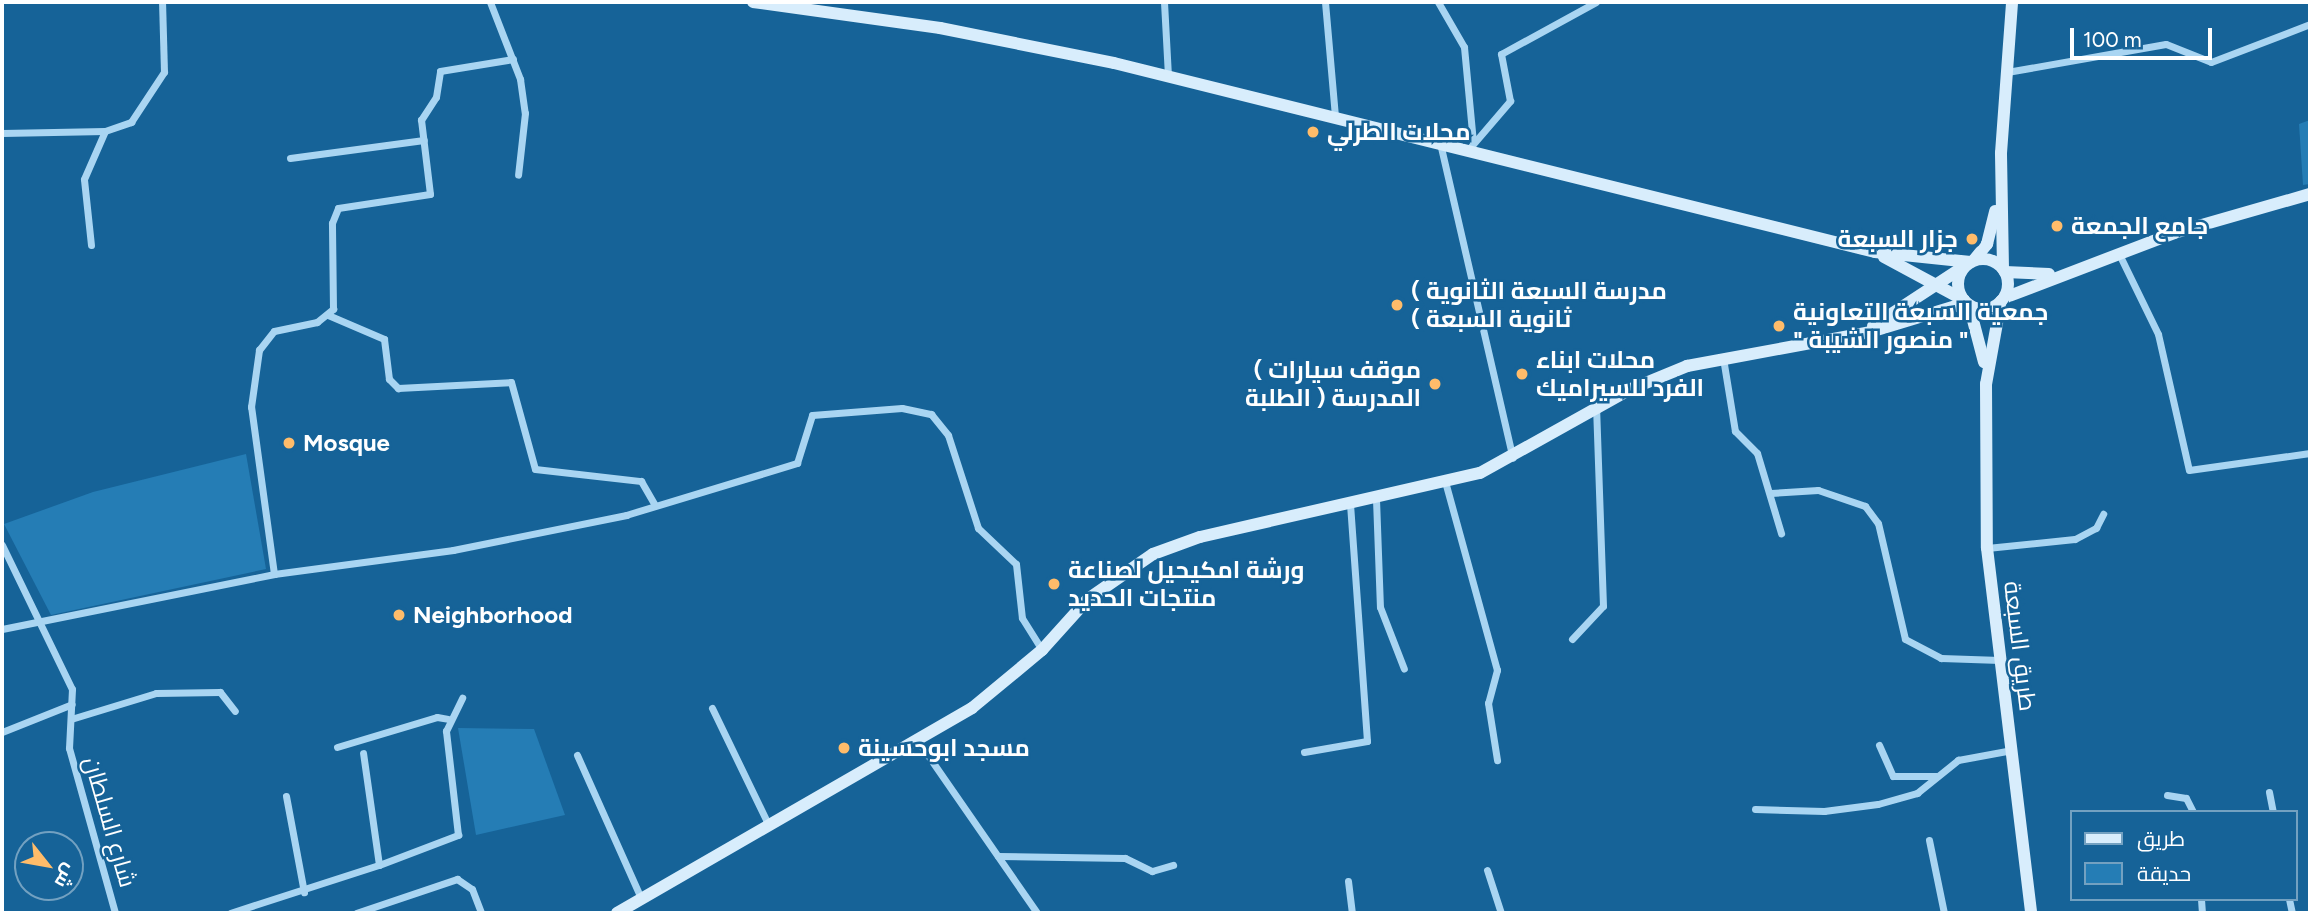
<!DOCTYPE html>
<meta charset="utf-8">
<style>
body{margin:0}
#map{position:relative;width:2312px;height:915px;overflow:hidden;background:#166398;font-family:Figtree,Cairo,sans-serif}
div>[style]{position:absolute}
.green>*{inset:0;background:#257db5}
.street>*{height:7px;margin:-3.5px;padding:0 3.5px;transform-origin:3.5px;border-radius:3.5px;background:#a9d5f2}
.secondary>*{height:12px;margin:-6px;padding:0 6px;transform-origin:6px;border-radius:6px;background:#d8edfc}
.secondary>.ring{margin:-6px;padding:0;box-sizing:content-box;background:none;border:12px solid #d8edfc;border-radius:50%}
.dots>*{width:19px;height:19px;translate:-50% -50%;box-sizing:border-box;border:4px solid #166398;border-radius:50%}
span{translate:-50% -50%;white-space:nowrap;text-align:center;line-height:1.15;-webkit-text-stroke:5px #166398;paint-order:stroke}
.poi-label{font-size:24px;color:#fff;font-weight:700}
.left{translate:0 -50%;text-align:left}
.right{translate:-100% -50%;text-align:right}
.street-label{font-size:24px;color:#fff}
.frame{position:absolute;inset:0;border:4px solid #fff;pointer-events:none}
.legend{position:absolute;left:2070px;top:810px;width:228px;height:91px;box-sizing:border-box;background:#166398;border:2px solid #73a1c1;margin:0;padding:9px 12px;list-style:none;font-size:21px;color:#fff}
.legend li{display:flex;align-items:center;gap:14px;height:35px}
.legend b{width:35px;border:2px solid #73a1c1}
.north{position:absolute;left:14px;top:831px;width:70px;height:70px;box-sizing:border-box;background:#166398;border:2px solid #73a1c1;border-radius:50%;rotate:121deg;font-size:19px;font-weight:700;line-height:28px;text-align:center;color:#fff}
.north::after{content:'';display:block;margin:auto;width:24px;height:32px;background:#ffbc6a;clip-path:polygon(50% 0,100% 100%,50% 72%,0 100%)}
.scale{position:absolute;left:2070px;top:28px;width:142px;height:32px;box-sizing:border-box;border:4px solid #fff;border-top:0;padding-left:9px;font-size:21px;line-height:24px;white-space:nowrap;color:#fff;-webkit-text-stroke:5px #166398;paint-order:stroke}
</style>
<div id="map">
<div class="green">
<div style="clip-path:polygon(2310px 120px,2310px 184px,2303px 185px,2299px 124px)"></div>
<div style="clip-path:polygon(246px 454px,266px 569px,51px 615px,4px 524px,93px 492px)"></div>
<div style="clip-path:polygon(458px 728px,534px 729px,565px 815px,476px 835px)"></div>
</div>
<div class="street">
<div style="left:490px;top:2px;width:83px;rotate:68.7deg"></div>
<div style="left:520px;top:79px;width:34px;rotate:82deg"></div>
<div style="left:525px;top:113px;width:62px;rotate:96.4deg"></div>
<div style="left:1164px;top:2px;width:73px;rotate:86.9deg"></div>
<div style="left:1325px;top:2px;width:115px;rotate:85deg"></div>
<div style="left:1438px;top:2px;width:52px;rotate:60deg"></div>
<div style="left:1464px;top:47px;width:96px;rotate:84.6deg"></div>
<div style="left:2007px;top:72px;width:161px;rotate:-10deg"></div>
<div style="left:2166px;top:44px;width:48px;rotate:21.8deg"></div>
<div style="left:2211px;top:62px;width:106px;rotate:-21deg"></div>
<div style="left:2px;top:133px;width:103px;rotate:-1.1deg"></div>
<div style="left:105px;top:131px;width:28px;rotate:-19deg"></div>
<div style="left:131px;top:122px;width:60px;rotate:-56.6deg"></div>
<div style="left:164px;top:72px;width:70px;rotate:-91.6deg"></div>
<div style="left:1440px;top:143px;width:323px;rotate:77deg"></div>
<div style="left:1468px;top:150px;width:65px;rotate:-49.4deg"></div>
<div style="left:1510px;top:101px;width:48px;rotate:-100.8deg"></div>
<div style="left:1501px;top:54px;width:108px;rotate:-28.7deg"></div>
<div style="left:290px;top:158px;width:135px;rotate:-7.7deg"></div>
<div style="left:91px;top:245px;width:66px;rotate:-96.1deg"></div>
<div style="left:84px;top:179px;width:52px;rotate:-66.4deg"></div>
<div style="left:2119px;top:254px;width:89px;rotate:64deg"></div>
<div style="left:2158px;top:334px;width:139px;rotate:77.2deg"></div>
<div style="left:2189px;top:470px;width:122px;rotate:-8deg"></div>
<div style="left:328px;top:315px;width:61px;rotate:23.2deg"></div>
<div style="left:384px;top:339px;width:40px;rotate:82.9deg"></div>
<div style="left:389px;top:379px;width:13px;rotate:45deg"></div>
<div style="left:398px;top:388px;width:113px;rotate:-3deg"></div>
<div style="left:511px;top:382px;width:90px;rotate:74.6deg"></div>
<div style="left:535px;top:469px;width:107px;rotate:6.5deg"></div>
<div style="left:641px;top:481px;width:28px;rotate:60deg"></div>
<div style="left:1723px;top:358px;width:74px;rotate:80.7deg"></div>
<div style="left:1735px;top:431px;width:31px;rotate:45deg"></div>
<div style="left:1757px;top:453px;width:84px;rotate:73.3deg"></div>
<div style="left:1446px;top:485px;width:192px;rotate:74.6deg"></div>
<div style="left:1497px;top:670px;width:34px;rotate:105deg"></div>
<div style="left:1488px;top:703px;width:58px;rotate:81deg"></div>
<div style="left:1771px;top:493px;width:47px;rotate:-3.7deg"></div>
<div style="left:1818px;top:490px;width:50px;rotate:18.8deg"></div>
<div style="left:1865px;top:506px;width:21px;rotate:53deg"></div>
<div style="left:1878px;top:523px;width:119px;rotate:76.9deg"></div>
<div style="left:1905px;top:639px;width:41px;rotate:27.8deg"></div>
<div style="left:1941px;top:658px;width:59px;rotate:1.9deg"></div>
<div style="left:1376px;top:499px;width:108px;rotate:87.9deg"></div>
<div style="left:1380px;top:607px;width:66px;rotate:68.8deg"></div>
<div style="left:2px;top:545px;width:160px;rotate:64.1deg"></div>
<div style="left:72px;top:689px;width:59px;rotate:92.9deg"></div>
<div style="left:69px;top:748px;width:171px;rotate:74.4deg"></div>
<div style="left:1987px;top:548px;width:88px;rotate:-5.8deg"></div>
<div style="left:2075px;top:539px;width:24px;rotate:-28deg"></div>
<div style="left:2096px;top:528px;width:16px;rotate:-63deg"></div>
<div style="left:274px;top:574px;width:169px;rotate:-97.8deg"></div>
<div style="left:251px;top:407px;width:58px;rotate:-82deg"></div>
<div style="left:259px;top:350px;width:24px;rotate:-52deg"></div>
<div style="left:274px;top:331px;width:44px;rotate:-11.8deg"></div>
<div style="left:317px;top:322px;width:21px;rotate:-39deg"></div>
<div style="left:333px;top:309px;width:86px;rotate:-90.7deg"></div>
<div style="left:332px;top:223px;width:16px;rotate:-68deg"></div>
<div style="left:338px;top:208px;width:93px;rotate:-8.7deg"></div>
<div style="left:430px;top:194px;width:75px;rotate:-96.9deg"></div>
<div style="left:421px;top:120px;width:27px;rotate:-57deg"></div>
<div style="left:436px;top:97px;width:26px;rotate:-81deg"></div>
<div style="left:440px;top:71px;width:74px;rotate:-9.3deg"></div>
<div style="left:2px;top:629px;width:278px;rotate:-11.4deg"></div>
<div style="left:274px;top:574px;width:181px;rotate:-7.6deg"></div>
<div style="left:453px;top:550px;width:177px;rotate:-11.4deg"></div>
<div style="left:626px;top:515px;width:179px;rotate:-16.9deg"></div>
<div style="left:797px;top:463px;width:50px;rotate:-72.6deg"></div>
<div style="left:812px;top:415px;width:90px;rotate:-4.4deg"></div>
<div style="left:902px;top:408px;width:30px;rotate:12deg"></div>
<div style="left:931px;top:414px;width:27px;rotate:51deg"></div>
<div style="left:948px;top:435px;width:98px;rotate:72.1deg"></div>
<div style="left:978px;top:528px;width:52px;rotate:43.5deg"></div>
<div style="left:1016px;top:564px;width:54px;rotate:83.7deg"></div>
<div style="left:1022px;top:618px;width:38px;rotate:58deg"></div>
<div style="left:1572px;top:639px;width:45px;rotate:-46.8deg"></div>
<div style="left:1603px;top:606px;width:197px;rotate:-92deg"></div>
<div style="left:712px;top:708px;width:131px;rotate:64.2deg"></div>
<div style="left:71px;top:719px;width:89px;rotate:-17deg"></div>
<div style="left:156px;top:693px;width:64px;rotate:-0.9deg"></div>
<div style="left:220px;top:692px;width:24px;rotate:52deg"></div>
<div style="left:2px;top:732px;width:75px;rotate:-21.8deg"></div>
<div style="left:918px;top:741px;width:209px;rotate:55.3deg"></div>
<div style="left:1879px;top:745px;width:34px;rotate:66deg"></div>
<div style="left:1893px;top:776px;width:43px"></div>
<div style="left:337px;top:747px;width:104px;rotate:-16.7deg"></div>
<div style="left:437px;top:717px;width:11px;rotate:10deg"></div>
<div style="left:1304px;top:752px;width:64px;rotate:-9.9deg"></div>
<div style="left:1367px;top:741px;width:238px;rotate:-94.1deg"></div>
<div style="left:577px;top:755px;width:157px;rotate:65.9deg"></div>
<div style="left:2269px;top:792px;width:20px;rotate:79deg"></div>
<div style="left:2167px;top:795px;width:19px;rotate:9deg"></div>
<div style="left:2186px;top:798px;width:16px;rotate:63deg"></div>
<div style="left:286px;top:796px;width:98px;rotate:79.4deg"></div>
<div style="left:1755px;top:809px;width:69px;rotate:1.7deg"></div>
<div style="left:1824px;top:811px;width:54px;rotate:-7.4deg"></div>
<div style="left:1878px;top:804px;width:41px;rotate:-15.8deg"></div>
<div style="left:1917px;top:793px;width:53px;rotate:-38.8deg"></div>
<div style="left:1958px;top:760px;width:55px;rotate:-10.5deg"></div>
<div style="left:1929px;top:840px;width:75px;rotate:78.4deg"></div>
<div style="left:998px;top:856px;width:127px;rotate:0.9deg"></div>
<div style="left:1125px;top:858px;width:30px;rotate:26deg"></div>
<div style="left:1152px;top:871px;width:22px;rotate:-16deg"></div>
<div style="left:379px;top:865px;width:85px;rotate:-20.8deg"></div>
<div style="left:458px;top:835px;width:105px;rotate:-96.6deg"></div>
<div style="left:446px;top:731px;width:37px;rotate:-64deg"></div>
<div style="left:1487px;top:870px;width:45px;rotate:72deg"></div>
<div style="left:1348px;top:881px;width:32px;rotate:83deg"></div>
<div style="left:2201px;top:899px;width:14px;rotate:86deg"></div>
<div style="left:2289px;top:899px;width:14px;rotate:78deg"></div>
<div style="left:230px;top:913px;width:157px;rotate:-17.9deg"></div>
<div style="left:379px;top:865px;width:113px;rotate:-98.1deg"></div>
<div style="left:356px;top:913px;width:107px;rotate:-18.6deg"></div>
<div style="left:457px;top:879px;width:18px;rotate:34deg"></div>
<div style="left:472px;top:889px;width:26px;rotate:69deg"></div>
</div>
<div class="secondary">
<div style="left:753px;top:2px;width:189px;rotate:7.9deg"></div>
<div style="left:940px;top:28px;width:177px;rotate:11.4deg"></div>
<div style="left:1114px;top:63px;width:784px;rotate:13.95deg"></div>
<div style="left:1875px;top:252px;width:96px;rotate:6deg"></div>
<div style="left:1884px;top:257px;width:91px;rotate:28.3deg"></div>
<div class="ring" style="left:1958px;top:259px;width:38px;height:38px"></div>
<div style="left:1974px;top:260px;width:21px;rotate:-51deg"></div>
<div style="left:1987px;top:244px;width:34px;rotate:-76deg"></div>
<div style="left:2003px;top:269px;width:116px;rotate:-91deg"></div>
<div style="left:2001px;top:153px;width:151px;rotate:-85.8deg"></div>
<div style="left:2005px;top:272px;width:44px;rotate:2.6deg"></div>
<div style="left:2004px;top:298px;width:182px;rotate:-20.9deg"></div>
<div style="left:2174px;top:233px;width:141px;rotate:-16deg"></div>
<div style="left:2001px;top:301px;width:84px;rotate:100.2deg"></div>
<div style="left:1986px;top:384px;width:164px;rotate:89.7deg"></div>
<div style="left:1987px;top:548px;width:368px;rotate:83.1deg"></div>
<div style="left:1969px;top:305px;width:59px;rotate:75.3deg"></div>
<div style="left:1873px;top:326px;width:108px;rotate:-33.2deg"></div>
<div style="left:617px;top:913px;width:410px;rotate:-30deg"></div>
<div style="left:972px;top:708px;width:91px;rotate:-39.6deg"></div>
<div style="left:1042px;top:650px;width:69px;rotate:-48deg"></div>
<div style="left:1088px;top:599px;width:79px;rotate:-34.7deg"></div>
<div style="left:1153px;top:554px;width:50px;rotate:-19.9deg"></div>
<div style="left:1200px;top:537px;width:287px;rotate:-12.9deg"></div>
<div style="left:1480px;top:473px;width:173px;rotate:-29.1deg"></div>
<div style="left:1631px;top:389px;width:61px;rotate:-22.3deg"></div>
<div style="left:1687px;top:366px;width:186px;rotate:-10.5deg"></div>
<div style="left:1870px;top:332px;width:100px;rotate:-16.8deg"></div>
</div>
<div class="dots">
<div style="left:1313px;top:132px;background:#ffbc6a"></div>
<div style="left:2057px;top:226px;background:#ffbc6a"></div>
<div style="left:1972px;top:239px;background:#ffbc6a"></div>
<div style="left:1397px;top:305px;background:#ffbc6a"></div>
<div style="left:1779px;top:326px;background:#ffbc6a"></div>
<div style="left:1522px;top:374px;background:#ffbc6a"></div>
<div style="left:1435px;top:384px;background:#ffbc6a"></div>
<div style="left:289px;top:443px;background:#ffbc6a"></div>
<div style="left:1054px;top:584px;background:#ffbc6a"></div>
<div style="left:399px;top:615px;background:#ffbc6a"></div>
<div style="left:844px;top:748px;background:#ffbc6a"></div>
</div>
<div class="poi-label">
<span class="left" style="left:1327px;top:132px">محلات الطرلي</span>
<span class="left" style="left:2071px;top:226px">جامع الجمعة</span>
<span class="right" style="left:1958px;top:239px">جزار السبعة</span>
<span class="left" style="left:1411px;top:305px">( مدرسة السبعة الثانوية<br>( ثانوية السبعة</span>
<span class="left" style="left:1793px;top:326px">جمعية السبعة التعاونية<br>" منصور الشيبة "</span>
<span class="left" style="left:1536px;top:374px">محلات ابناء<br>الفرد للسيراميك</span>
<span class="right" style="left:1421px;top:384px">( موقف سيارات<br>المدرسة ( الطلبة</span>
<span class="left" style="left:303px;top:443px">Mosque</span>
<span class="left" style="left:1068px;top:584px">ورشة امكيحيل لصناعة<br>منتجات الحديد</span>
<span class="left" style="left:413px;top:615px">Neighborhood</span>
<span class="left" style="left:858px;top:748px">مسجد ابوحسينة</span>
</div>
<div class="street-label">
<span style="left:2020px;top:646px;rotate:83deg">طريق السبعة</span>
<span style="left:110px;top:822px;rotate:74deg">شارع السلطان</span>
</div>
<div class="frame"></div>
<ul class="legend">
<li><b style="height:9px;background:#d8edfc"></b>طريق</li>
<li><b style="height:19px;background:#257db5"></b>حديقة</li>
</ul>
<div class="north">ش</div>
<div class="scale">100 m</div>
</div>
